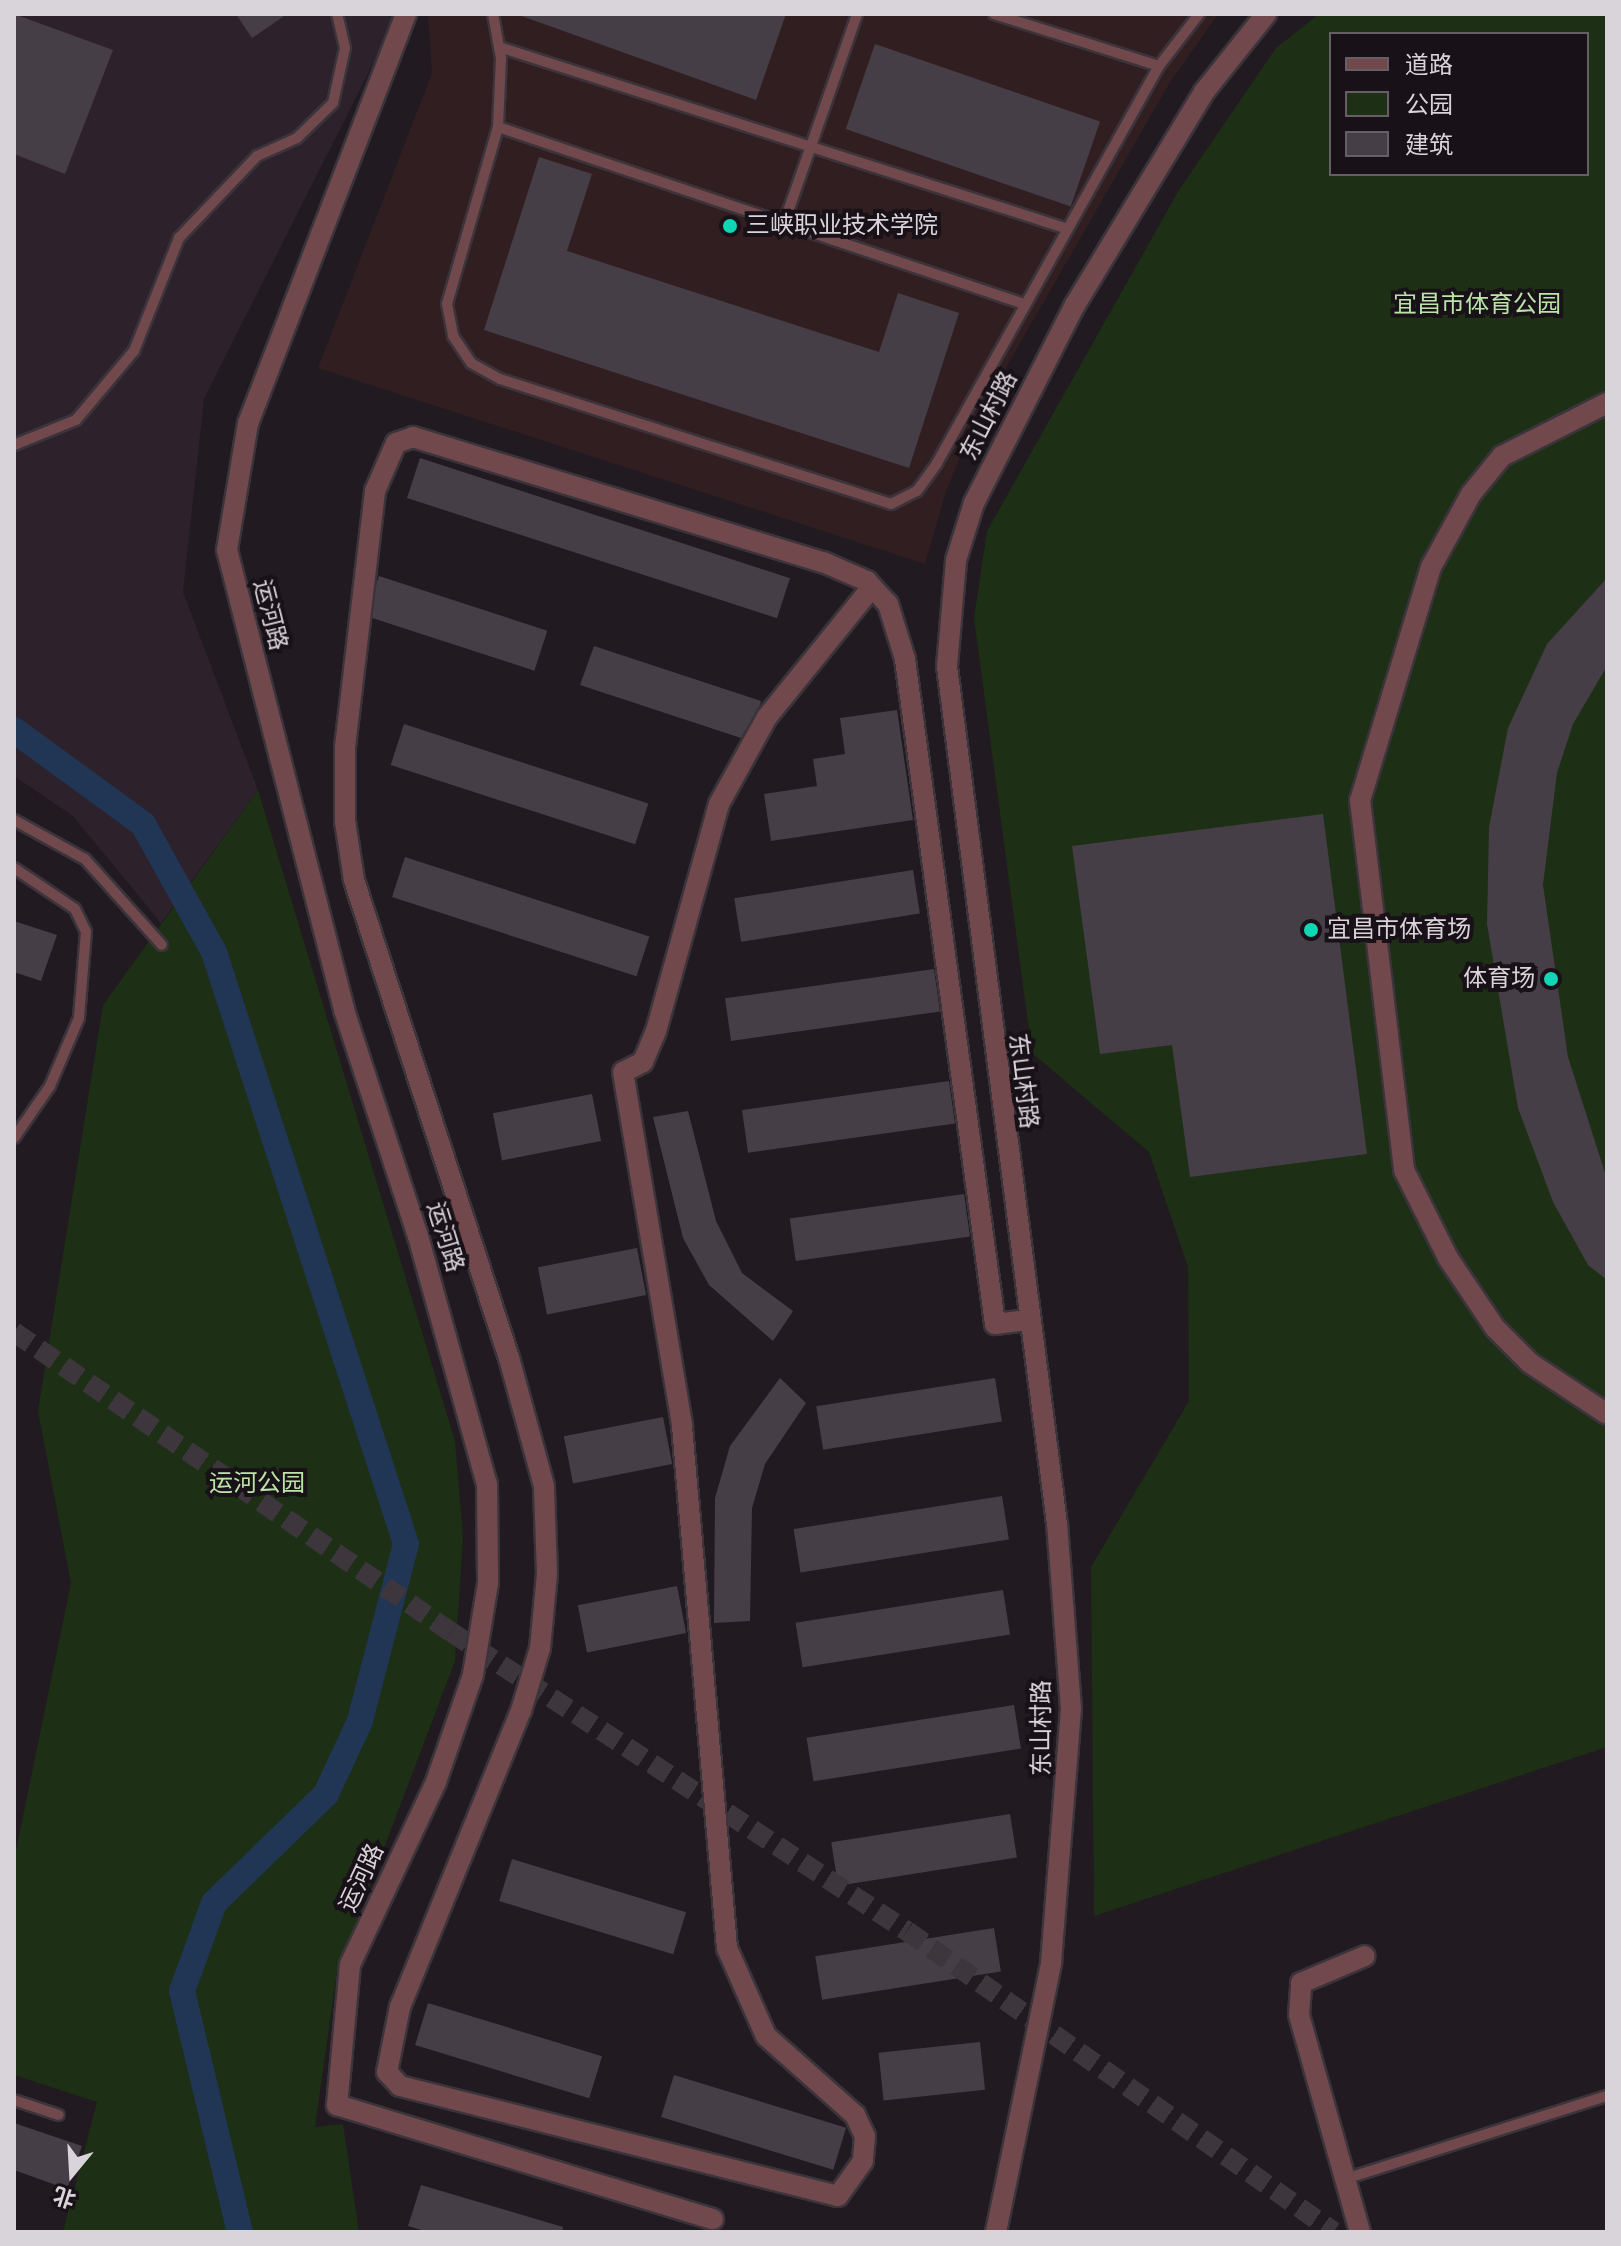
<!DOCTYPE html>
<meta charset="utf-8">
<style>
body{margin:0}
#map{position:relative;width:1621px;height:2246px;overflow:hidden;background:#211a21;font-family:"Source Sans 3","Noto Sans SC",sans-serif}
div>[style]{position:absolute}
.built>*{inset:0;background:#2d212c}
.education>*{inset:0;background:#311e21}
.green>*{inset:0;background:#1d2f14}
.canal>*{height:26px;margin:-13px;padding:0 13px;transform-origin:13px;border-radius:13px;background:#203654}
.building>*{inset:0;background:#463e46;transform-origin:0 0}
.primary-tunnel>*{height:20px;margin-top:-10px;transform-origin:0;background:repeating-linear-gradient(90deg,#3d363d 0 20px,transparent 0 30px)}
.roads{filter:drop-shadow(2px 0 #3b343b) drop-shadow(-2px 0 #3b343b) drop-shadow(0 2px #3b343b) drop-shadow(0 -2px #3b343b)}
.service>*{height:10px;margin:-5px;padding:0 5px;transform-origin:5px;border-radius:5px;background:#71494c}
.minor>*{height:20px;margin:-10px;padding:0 10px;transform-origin:10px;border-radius:10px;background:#71494c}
.tertiary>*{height:20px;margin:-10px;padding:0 10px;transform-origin:10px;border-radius:10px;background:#71494c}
.dots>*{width:22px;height:22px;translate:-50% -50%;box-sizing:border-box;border:4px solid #181118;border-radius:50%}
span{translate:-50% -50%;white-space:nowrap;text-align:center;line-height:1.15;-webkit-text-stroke:8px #181118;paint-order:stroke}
.poi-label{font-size:24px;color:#d9d4d9}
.left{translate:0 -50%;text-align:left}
.right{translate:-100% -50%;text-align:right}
.park-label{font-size:24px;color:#bce4a8}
.street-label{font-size:24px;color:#d9d4d9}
.frame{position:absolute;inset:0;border:16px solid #d9d4d9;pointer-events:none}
.legend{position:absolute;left:1329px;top:32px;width:260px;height:144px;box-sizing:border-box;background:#181118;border:2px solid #655f65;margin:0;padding:10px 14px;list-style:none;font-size:24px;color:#d9d4d9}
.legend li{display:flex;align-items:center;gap:16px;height:40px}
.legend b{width:40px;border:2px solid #655f65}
.north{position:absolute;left:32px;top:2134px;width:80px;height:80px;-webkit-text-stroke:6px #181118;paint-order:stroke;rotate:198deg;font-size:22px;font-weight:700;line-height:32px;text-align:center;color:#d9d4d9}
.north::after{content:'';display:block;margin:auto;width:28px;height:36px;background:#d9d4d9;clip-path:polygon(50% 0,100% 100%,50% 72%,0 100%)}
</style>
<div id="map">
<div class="built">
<div style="clip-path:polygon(14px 14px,398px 14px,204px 399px,183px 592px,258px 790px,161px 923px,73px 816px,14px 776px)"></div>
</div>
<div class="education">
<div style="clip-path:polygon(428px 14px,1218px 14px,1169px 84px,977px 418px,946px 491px,925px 564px,318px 368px,432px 73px)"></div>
</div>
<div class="green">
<div style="clip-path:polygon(evenodd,1319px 14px,1607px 14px,1607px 1747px,1094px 1916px,1091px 1567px,1189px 1401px,1188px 1267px,1149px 1152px,1032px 1053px,974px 618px,987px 531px,1179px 190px,1276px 48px,1319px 14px,1331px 34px,1587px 34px,1587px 174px,1331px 174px,1331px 34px)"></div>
<div style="clip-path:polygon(258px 790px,455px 1441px,463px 1537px,455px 1661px,337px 1972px,315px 2127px,343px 2124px,359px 2232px,63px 2232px,97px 2102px,14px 2075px,14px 1860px,71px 1583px,38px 1411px,103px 1005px)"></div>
</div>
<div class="canal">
<div style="left:14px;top:730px;width:160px;rotate:36.1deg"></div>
<div style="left:143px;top:824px;width:146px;rotate:61deg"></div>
<div style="left:214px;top:952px;width:622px;rotate:72.03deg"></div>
<div style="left:406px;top:1544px;width:183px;rotate:104.6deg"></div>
<div style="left:360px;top:1721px;width:81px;rotate:115deg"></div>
<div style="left:326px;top:1794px;width:156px;rotate:135.8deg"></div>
<div style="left:214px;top:1903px;width:94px;rotate:110deg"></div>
<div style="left:182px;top:1991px;width:248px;rotate:76.5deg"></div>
</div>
<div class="building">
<div style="clip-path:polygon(14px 14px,113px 50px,65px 174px,14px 154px)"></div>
<div style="clip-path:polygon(236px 14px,287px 14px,252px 38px)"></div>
<div style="clip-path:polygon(516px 14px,786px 14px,756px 100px)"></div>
<div style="left:875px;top:44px;width:238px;height:90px;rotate:19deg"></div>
<div style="clip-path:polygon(539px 157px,592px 174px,567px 251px,879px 352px,898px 293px,959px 313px,909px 468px,484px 330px)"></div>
<div style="left:420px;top:458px;width:389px;height:42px;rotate:18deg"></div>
<div style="left:379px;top:576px;width:177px;height:42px;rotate:18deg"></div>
<div style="clip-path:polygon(1607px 578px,1607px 666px,1573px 724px,1557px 773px,1543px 885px,1568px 1057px,1607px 1179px,1607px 1280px,1588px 1265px,1553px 1202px,1518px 1108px,1487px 924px,1489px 827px,1508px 728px,1547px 644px)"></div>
<div style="clip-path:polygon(594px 646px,761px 701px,760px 705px,741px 738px,580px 685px)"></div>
<div style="clip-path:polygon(897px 710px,913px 820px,771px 841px,764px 794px,817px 786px,813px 759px,845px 754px,840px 718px)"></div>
<div style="left:404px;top:724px;width:257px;height:43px;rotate:18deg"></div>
<div style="clip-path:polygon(1323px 814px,1367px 1154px,1190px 1177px,1172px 1045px,1100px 1054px,1072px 846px)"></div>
<div style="left:405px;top:857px;width:257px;height:42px;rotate:18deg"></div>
<div style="left:913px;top:870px;width:44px;height:181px;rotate:81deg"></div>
<div style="clip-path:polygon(14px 921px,57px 935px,41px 981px,14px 972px)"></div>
<div style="left:934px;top:969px;width:43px;height:211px;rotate:82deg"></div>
<div style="left:949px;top:1081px;width:43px;height:209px;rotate:82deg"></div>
<div style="left:592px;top:1094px;width:48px;height:101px;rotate:79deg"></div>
<div style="clip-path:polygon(688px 1111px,716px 1221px,742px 1273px,793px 1311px,773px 1341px,709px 1285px,683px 1238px,653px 1117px)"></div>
<div style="left:964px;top:1194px;width:43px;height:176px;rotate:82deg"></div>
<div style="left:637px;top:1248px;width:48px;height:101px;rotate:79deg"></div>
<div style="clip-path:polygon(780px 1378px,806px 1403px,765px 1464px,752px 1508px,750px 1621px,714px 1623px,715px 1498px,730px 1446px)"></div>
<div style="left:995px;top:1378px;width:44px;height:181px;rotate:81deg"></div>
<div style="left:663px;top:1417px;width:48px;height:101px;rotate:79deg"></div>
<div style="left:1002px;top:1496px;width:44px;height:211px;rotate:81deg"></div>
<div style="left:677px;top:1586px;width:48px;height:101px;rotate:79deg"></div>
<div style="left:1003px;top:1590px;width:45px;height:210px;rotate:81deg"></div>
<div style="left:1014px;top:1705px;width:44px;height:210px;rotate:81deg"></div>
<div style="left:1010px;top:1814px;width:44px;height:181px;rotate:81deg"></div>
<div style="left:512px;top:1859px;width:182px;height:44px;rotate:17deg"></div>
<div style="left:994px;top:1928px;width:44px;height:181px;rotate:81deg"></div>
<div style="left:428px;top:2003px;width:182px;height:44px;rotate:17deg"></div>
<div style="left:980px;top:2042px;width:48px;height:102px;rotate:84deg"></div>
<div style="left:674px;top:2075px;width:180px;height:44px;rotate:17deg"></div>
<div style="clip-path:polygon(14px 2123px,82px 2146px,67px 2189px,14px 2170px)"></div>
<div style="clip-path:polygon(421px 2185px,563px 2227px,562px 2232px,428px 2232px,408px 2226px)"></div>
</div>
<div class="primary-tunnel">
<div style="left:14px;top:1332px;width:530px;rotate:34.47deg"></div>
<div style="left:451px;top:1632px;width:545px;rotate:33.25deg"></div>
<div style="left:907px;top:1931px;width:522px;rotate:35.18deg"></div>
</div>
<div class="roads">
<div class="service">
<div style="left:493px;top:14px;width:45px;rotate:79.7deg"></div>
<div style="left:501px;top:58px;width:69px;rotate:92.5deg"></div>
<div style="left:498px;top:127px;width:184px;rotate:106.1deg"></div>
<div style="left:447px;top:304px;width:33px;rotate:79deg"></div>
<div style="left:453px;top:336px;width:32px;rotate:56deg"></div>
<div style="left:471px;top:363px;width:33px;rotate:29deg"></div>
<div style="left:500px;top:379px;width:410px;rotate:17.7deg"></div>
<div style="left:891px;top:504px;width:29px;rotate:-27deg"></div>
<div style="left:917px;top:491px;width:34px;rotate:-54deg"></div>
<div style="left:937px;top:463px;width:455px;rotate:-60.8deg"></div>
<div style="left:1159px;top:66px;width:66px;rotate:-52.4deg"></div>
<div style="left:994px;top:14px;width:173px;rotate:17.5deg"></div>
<div style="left:499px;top:47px;width:594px;rotate:17.73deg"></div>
<div style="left:498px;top:127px;width:552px;rotate:18.6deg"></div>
<div style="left:784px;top:223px;width:221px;rotate:-70.7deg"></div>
<div style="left:14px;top:445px;width:67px;rotate:-22deg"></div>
<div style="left:76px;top:420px;width:90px;rotate:-50deg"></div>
<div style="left:134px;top:351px;width:122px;rotate:-68.3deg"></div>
<div style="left:179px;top:238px;width:113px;rotate:-46.4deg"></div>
<div style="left:257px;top:156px;width:44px;rotate:-24.2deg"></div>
<div style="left:297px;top:138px;width:50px;rotate:-44.2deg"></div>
<div style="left:333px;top:103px;width:56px;rotate:-77.7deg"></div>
<div style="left:345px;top:48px;width:35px;rotate:-103deg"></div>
<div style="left:14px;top:820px;width:81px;rotate:28.8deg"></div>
<div style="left:85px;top:859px;width:115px;rotate:48.2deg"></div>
<div style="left:14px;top:868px;width:73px;rotate:33.9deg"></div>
<div style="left:75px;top:909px;width:25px;rotate:64deg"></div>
<div style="left:86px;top:932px;width:86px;rotate:94.7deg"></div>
<div style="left:79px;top:1018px;width:74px;rotate:113.1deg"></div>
<div style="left:50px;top:1086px;width:63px;rotate:124.7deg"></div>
<div style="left:14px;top:2100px;width:47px;rotate:18.4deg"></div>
<div style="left:1345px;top:2179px;width:275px;rotate:-17.6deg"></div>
</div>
<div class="minor">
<div style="left:1607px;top:403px;width:118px;rotate:153.2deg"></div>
<div style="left:1502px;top:456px;width:49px;rotate:129.2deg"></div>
<div style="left:1471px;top:494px;width:83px;rotate:118.7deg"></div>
<div style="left:1431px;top:567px;width:244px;rotate:106.9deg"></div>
<div style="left:1360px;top:800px;width:373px;rotate:83.2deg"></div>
<div style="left:1404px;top:1170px;width:98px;rotate:63.4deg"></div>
<div style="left:1448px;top:1258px;width:84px;rotate:56.1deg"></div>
<div style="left:1495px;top:1328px;width:49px;rotate:45deg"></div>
<div style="left:1530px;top:1363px;width:92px;rotate:33.5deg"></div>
<div style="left:872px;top:587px;width:167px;rotate:128.9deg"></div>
<div style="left:767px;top:717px;width:99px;rotate:118.9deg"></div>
<div style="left:719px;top:804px;width:236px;rotate:105.5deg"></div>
<div style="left:656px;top:1031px;width:34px;rotate:113deg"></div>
<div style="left:643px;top:1062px;width:22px;rotate:153deg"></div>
<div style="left:623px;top:1072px;width:359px;rotate:80.5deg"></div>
<div style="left:682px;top:1426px;width:524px;rotate:85.07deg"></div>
<div style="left:727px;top:1948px;width:96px;rotate:66.1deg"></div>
<div style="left:766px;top:2036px;width:119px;rotate:41.6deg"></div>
<div style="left:855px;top:2115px;width:23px;rotate:65deg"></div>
<div style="left:865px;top:2136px;width:25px;rotate:95deg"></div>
<div style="left:863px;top:2161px;width:43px;rotate:125.5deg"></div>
<div style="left:838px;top:2196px;width:452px;rotate:-165.9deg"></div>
<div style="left:400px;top:2086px;width:19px;rotate:-133deg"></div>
<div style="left:387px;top:2072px;width:66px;rotate:-78.7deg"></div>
<div style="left:400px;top:2007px;width:320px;rotate:-67.8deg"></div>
<div style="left:521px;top:1711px;width:66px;rotate:-73.2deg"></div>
<div style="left:540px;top:1648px;width:74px;rotate:-84.6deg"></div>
<div style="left:547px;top:1574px;width:88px;rotate:-92deg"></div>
<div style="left:544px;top:1486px;width:133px;rotate:-105.3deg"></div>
<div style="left:509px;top:1358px;width:503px;rotate:-107.97deg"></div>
<div style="left:354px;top:880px;width:60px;rotate:-98.7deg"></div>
<div style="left:345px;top:821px;width:74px;rotate:-90deg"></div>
<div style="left:345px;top:747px;width:258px;rotate:-83.3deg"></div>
<div style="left:375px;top:491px;width:52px;rotate:-66.4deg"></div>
<div style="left:396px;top:443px;width:18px;rotate:-19deg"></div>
<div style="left:413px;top:437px;width:429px;rotate:17deg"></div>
<div style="left:823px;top:562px;width:48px;rotate:23.4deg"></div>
<div style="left:867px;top:581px;width:8px;rotate:50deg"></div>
<div style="left:872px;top:587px;width:23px;rotate:47deg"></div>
<div style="left:888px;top:604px;width:58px;rotate:72.8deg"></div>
<div style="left:905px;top:659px;width:671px;rotate:82.29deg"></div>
<div style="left:995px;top:1324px;width:34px;rotate:-7deg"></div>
<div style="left:1360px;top:2232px;width:225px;rotate:-105.7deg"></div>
<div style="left:1299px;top:2015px;width:32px;rotate:-86deg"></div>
<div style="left:1301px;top:1983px;width:69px;rotate:-22.9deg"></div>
</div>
<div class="tertiary">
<div style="left:406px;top:14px;width:438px;rotate:111.1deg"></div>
<div style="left:248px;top:423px;width:129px;rotate:99.4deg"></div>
<div style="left:227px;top:550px;width:475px;rotate:75.7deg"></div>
<div style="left:344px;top:1010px;width:238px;rotate:71.9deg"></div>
<div style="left:418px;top:1236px;width:257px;rotate:74.5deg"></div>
<div style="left:487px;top:1484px;width:99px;rotate:89.4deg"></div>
<div style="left:488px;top:1583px;width:93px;rotate:99.3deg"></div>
<div style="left:473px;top:1675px;width:113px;rotate:109.1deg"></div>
<div style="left:436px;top:1782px;width:202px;rotate:115.2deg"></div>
<div style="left:350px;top:1965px;width:141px;rotate:95.3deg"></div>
<div style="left:337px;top:2105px;width:393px;rotate:16.9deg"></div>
<div style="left:996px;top:2232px;width:275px;rotate:-78.4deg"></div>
<div style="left:1051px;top:1963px;width:255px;rotate:-85.5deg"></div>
<div style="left:1071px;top:1709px;width:186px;rotate:-94.3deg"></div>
<div style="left:1057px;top:1524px;width:865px;rotate:-97.31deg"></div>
<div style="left:947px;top:666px;width:106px;rotate:-85.1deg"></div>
<div style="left:956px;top:560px;width:60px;rotate:-72.5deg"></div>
<div style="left:974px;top:503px;width:222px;rotate:-63deg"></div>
<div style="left:1075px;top:305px;width:249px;rotate:-58.8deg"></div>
<div style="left:1204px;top:92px;width:100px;rotate:-51.5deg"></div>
</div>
</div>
<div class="dots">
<div style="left:730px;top:226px;background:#11d5b4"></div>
<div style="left:1311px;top:930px;background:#11d5b4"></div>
<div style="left:1551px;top:979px;background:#11d5b4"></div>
</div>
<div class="poi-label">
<span class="left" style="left:746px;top:226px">三峡职业技术学院</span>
<span class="left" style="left:1327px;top:930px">宜昌市体育场</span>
<span class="right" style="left:1535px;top:979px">体育场</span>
</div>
<div class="park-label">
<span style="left:1477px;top:305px">宜昌市体育公园</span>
<span style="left:257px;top:1484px">运河公园</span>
</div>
<div class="street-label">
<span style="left:989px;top:416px;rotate:-63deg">东山村路</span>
<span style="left:270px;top:615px;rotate:76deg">运河路</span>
<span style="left:1023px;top:1081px;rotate:83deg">东山村路</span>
<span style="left:445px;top:1237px;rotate:73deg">运河路</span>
<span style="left:1042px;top:1728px;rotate:-90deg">东山村路</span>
<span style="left:362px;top:1878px;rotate:-65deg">运河路</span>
</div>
<div class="frame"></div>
<ul class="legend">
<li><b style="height:10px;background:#71494c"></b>道路</li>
<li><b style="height:22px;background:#1d2f14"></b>公园</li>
<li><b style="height:22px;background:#463e46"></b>建筑</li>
</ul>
<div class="north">北</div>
</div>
